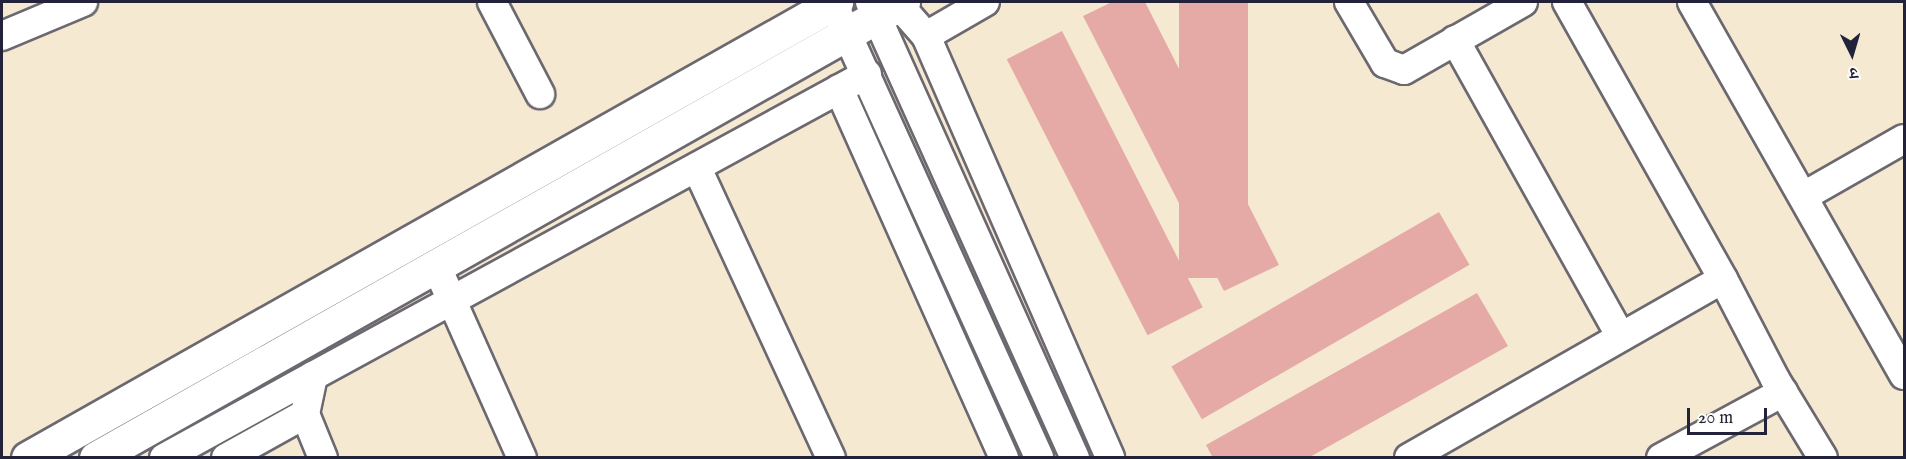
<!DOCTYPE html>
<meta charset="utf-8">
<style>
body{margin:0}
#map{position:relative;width:1906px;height:459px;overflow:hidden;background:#f5e9d2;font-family:"IM FELL English","Noto Serif Devanagari",serif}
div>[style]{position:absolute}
.building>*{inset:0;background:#e5aaa6;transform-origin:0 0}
.roads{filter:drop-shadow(2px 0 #6c6870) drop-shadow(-2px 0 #6c6870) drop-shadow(0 2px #6c6870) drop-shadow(0 -2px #6c6870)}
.minor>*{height:28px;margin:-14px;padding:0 14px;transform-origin:14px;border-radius:14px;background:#fff}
.tertiary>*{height:33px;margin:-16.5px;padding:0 16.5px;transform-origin:16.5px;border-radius:16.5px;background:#fff}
span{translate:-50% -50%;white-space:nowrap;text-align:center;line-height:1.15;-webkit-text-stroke:6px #fdfcf7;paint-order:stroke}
.frame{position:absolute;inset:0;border:3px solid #22223b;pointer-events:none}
.north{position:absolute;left:1822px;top:24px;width:60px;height:60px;-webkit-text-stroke:4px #fdfcf7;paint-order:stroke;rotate:175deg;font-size:16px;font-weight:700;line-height:24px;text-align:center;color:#22223b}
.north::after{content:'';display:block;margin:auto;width:21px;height:27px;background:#22223b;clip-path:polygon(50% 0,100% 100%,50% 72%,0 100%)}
.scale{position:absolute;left:1687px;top:408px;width:80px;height:27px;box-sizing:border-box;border:3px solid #22223b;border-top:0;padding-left:8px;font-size:18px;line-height:21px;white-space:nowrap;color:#22223b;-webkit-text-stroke:4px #fdfcf7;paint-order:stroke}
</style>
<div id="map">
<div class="building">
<div style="clip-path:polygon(1112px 2px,1145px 2px,1279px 265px,1224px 291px,1083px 16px)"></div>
<div style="left:1179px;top:2px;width:69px;height:276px"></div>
<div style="left:1062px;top:31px;width:310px;height:62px;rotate:63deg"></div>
<div style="left:1439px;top:212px;width:61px;height:309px;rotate:60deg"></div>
<div style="clip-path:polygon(1477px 293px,1508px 346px,1308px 458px,1213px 458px,1206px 445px)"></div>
</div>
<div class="roads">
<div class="minor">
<div style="left:492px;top:2px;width:104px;rotate:62.4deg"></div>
<div style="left:870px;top:2px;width:500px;rotate:65.8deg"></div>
<div style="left:1349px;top:2px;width:71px;rotate:59.5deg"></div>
<div style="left:1385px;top:63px;width:20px;rotate:20deg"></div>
<div style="left:1404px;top:70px;width:137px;rotate:-29.7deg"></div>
<div style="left:1567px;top:2px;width:318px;rotate:60.6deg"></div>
<div style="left:1723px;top:279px;width:113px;rotate:62.5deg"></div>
<div style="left:1775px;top:379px;width:92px;rotate:58.7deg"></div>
<div style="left:1692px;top:2px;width:429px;rotate:60.4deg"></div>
<div style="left:898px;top:4px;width:43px;rotate:48.8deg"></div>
<div style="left:926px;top:36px;width:68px;rotate:-30deg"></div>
<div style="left:838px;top:14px;width:487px;rotate:65.6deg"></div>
<div style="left:2px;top:36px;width:88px;rotate:-22.8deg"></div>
<div style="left:926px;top:36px;width:460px;rotate:66.4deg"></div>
<div style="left:1455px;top:40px;width:340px;rotate:60.8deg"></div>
<div style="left:839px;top:89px;width:404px;rotate:65.9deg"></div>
<div style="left:697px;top:168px;width:319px;rotate:65.2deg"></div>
<div style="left:1804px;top:196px;width:115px;rotate:-29.7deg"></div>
<div style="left:436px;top:265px;width:211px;rotate:66deg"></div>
<div style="left:164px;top:458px;width:170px;rotate:-28.8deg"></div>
<div style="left:226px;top:458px;width:90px;rotate:-29.1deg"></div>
<div style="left:323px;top:458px;width:48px;rotate:-112.2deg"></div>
<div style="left:305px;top:414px;width:39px;rotate:-78deg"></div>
<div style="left:313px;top:376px;width:631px;rotate:-28.6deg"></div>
<div style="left:1409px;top:458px;width:361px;rotate:-29.7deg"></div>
<div style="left:1661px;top:458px;width:139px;rotate:-28.4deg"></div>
</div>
<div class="tertiary">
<div style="left:28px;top:458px;width:928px;rotate:-29.44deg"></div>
<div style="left:96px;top:458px;width:927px;rotate:-29.47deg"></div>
</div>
</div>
<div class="frame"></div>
<div class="north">उ</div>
<div class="scale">20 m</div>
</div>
